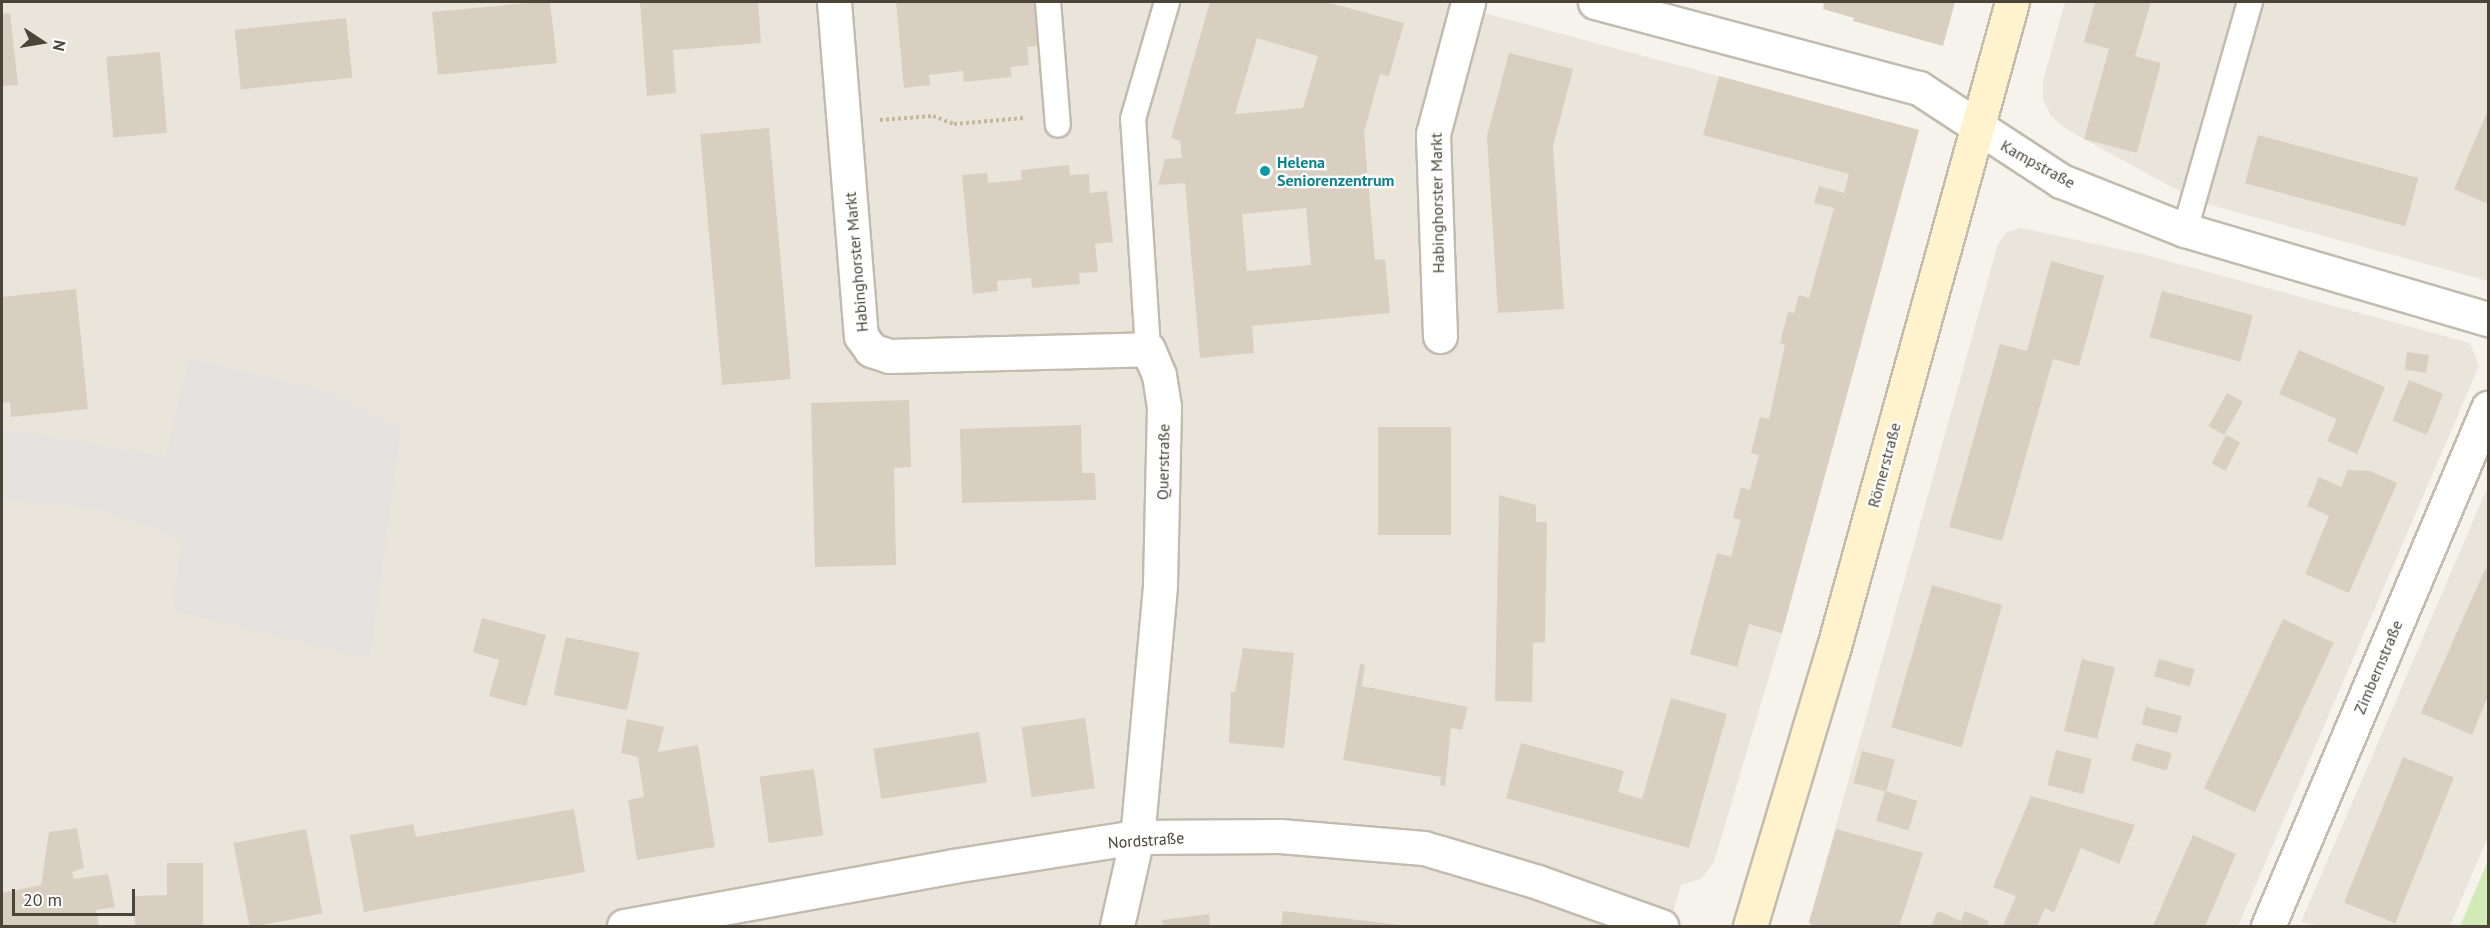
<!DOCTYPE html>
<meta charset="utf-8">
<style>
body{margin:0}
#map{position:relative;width:2490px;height:928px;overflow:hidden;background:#f6f3ec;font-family:"PT Sans",sans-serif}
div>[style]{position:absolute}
.residential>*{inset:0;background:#eae5da}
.green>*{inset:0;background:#d2eab5}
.parking>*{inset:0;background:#e5e3e0}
.building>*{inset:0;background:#d8cfc1;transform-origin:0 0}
.path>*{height:4px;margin-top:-2px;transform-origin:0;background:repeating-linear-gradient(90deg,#c4b79f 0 3px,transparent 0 6px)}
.roads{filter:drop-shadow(2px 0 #c2bbae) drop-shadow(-2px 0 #c2bbae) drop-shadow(0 2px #c2bbae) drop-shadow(0 -2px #c2bbae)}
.service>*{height:24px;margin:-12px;padding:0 12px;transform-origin:12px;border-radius:12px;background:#fff}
.minor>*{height:33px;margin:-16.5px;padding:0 16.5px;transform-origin:16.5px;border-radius:16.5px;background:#fff}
.secondary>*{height:33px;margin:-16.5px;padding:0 16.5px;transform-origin:16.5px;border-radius:16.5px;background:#fff3cd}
.dots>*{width:16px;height:16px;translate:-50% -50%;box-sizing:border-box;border:3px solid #fff;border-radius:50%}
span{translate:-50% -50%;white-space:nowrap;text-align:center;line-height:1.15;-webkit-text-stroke:4.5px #fff;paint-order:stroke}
.culture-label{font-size:16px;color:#0d838f;font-weight:700}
.left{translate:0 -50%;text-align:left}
.street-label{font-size:16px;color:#4b4439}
.frame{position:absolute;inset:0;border:3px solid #4b4439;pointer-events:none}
.north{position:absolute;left:12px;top:12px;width:60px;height:60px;-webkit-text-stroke:4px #fff;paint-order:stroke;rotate:102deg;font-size:16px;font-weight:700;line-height:24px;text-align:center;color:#4b4439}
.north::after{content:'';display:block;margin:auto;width:21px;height:27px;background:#4b4439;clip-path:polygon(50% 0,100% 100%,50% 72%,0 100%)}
.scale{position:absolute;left:12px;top:889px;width:123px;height:27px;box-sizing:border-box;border:3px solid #4b4439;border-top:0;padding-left:8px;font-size:18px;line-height:21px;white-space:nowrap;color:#4b4439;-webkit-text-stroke:4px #fff;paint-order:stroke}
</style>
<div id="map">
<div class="residential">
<div style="clip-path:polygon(2px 2px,1443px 2px,1919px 130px,1782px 633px,1714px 862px,1701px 879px,1681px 885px,1669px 926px,2px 926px)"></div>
<div style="clip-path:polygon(2065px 2px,2488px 2px,2488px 281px,2199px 202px,2066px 129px,2051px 116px,2043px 100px,2043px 81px)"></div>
<div style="clip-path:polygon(2021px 228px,2142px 254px,2470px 343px,2479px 366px,2238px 926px,1811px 926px,1809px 922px,1998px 244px,2007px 232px)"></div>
<div style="clip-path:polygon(2488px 486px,2488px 837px,2450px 926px,2320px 926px,2301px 922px)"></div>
</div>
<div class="green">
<div style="clip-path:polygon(2488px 861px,2488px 926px,2460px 926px)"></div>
</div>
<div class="parking">
<div style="clip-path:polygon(189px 357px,330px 392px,401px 428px,370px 659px,172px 611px,182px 539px,94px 509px,2px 499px,2px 428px,166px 456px)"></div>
</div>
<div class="building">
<div style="clip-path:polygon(538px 2px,550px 2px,557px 63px,438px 75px,432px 12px)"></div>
<div style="clip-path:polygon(640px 2px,758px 2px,761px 43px,673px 50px,676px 93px,647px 96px)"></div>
<div style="clip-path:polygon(896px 2px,1041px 2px,1045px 45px,1027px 47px,1029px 65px,1010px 67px,1012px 77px,964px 82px,963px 71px,929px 75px,930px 85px,904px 88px)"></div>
<div style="clip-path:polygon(evenodd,1210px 2px,1326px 2px,1404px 23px,1389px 76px,1380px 74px,1364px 132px,1375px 260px,1385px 259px,1390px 313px,1252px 326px,1254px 353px,1200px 358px,1185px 183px,1158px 185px,1165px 159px,1182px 158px,1180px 141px,1171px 138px,1210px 2px,1257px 38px,1318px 56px,1303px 108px,1235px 114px,1257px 38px,1210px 2px,1306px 208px,1311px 265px,1247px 271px,1242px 214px,1306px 208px)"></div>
<div style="clip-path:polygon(1817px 2px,1955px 2px,1943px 46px,1853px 21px,1854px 18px,1823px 9px,1824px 4px)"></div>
<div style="clip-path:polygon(2095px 2px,2151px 2px,2135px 56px,2161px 63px,2137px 153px,2084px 139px,2109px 49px,2084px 42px)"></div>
<div style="clip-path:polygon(10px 13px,18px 85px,2px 86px,2px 14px)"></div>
<div style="left:346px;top:18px;width:60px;height:112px;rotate:84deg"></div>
<div style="left:160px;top:52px;width:81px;height:54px;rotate:85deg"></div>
<div style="clip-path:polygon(1509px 53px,1573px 69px,1553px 146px,1564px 309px,1498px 313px,1487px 136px)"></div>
<div style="clip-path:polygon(1719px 76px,1919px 130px,1782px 633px,1749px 624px,1737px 667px,1690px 654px,1717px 553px,1731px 557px,1741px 520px,1733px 518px,1741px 487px,1750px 490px,1759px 455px,1751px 453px,1760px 417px,1769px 419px,1785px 345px,1780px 343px,1788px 312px,1794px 313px,1799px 295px,1809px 298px,1834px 208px,1814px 203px,1819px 186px,1844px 193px,1849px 174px,1703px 135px)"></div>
<div style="clip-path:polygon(2488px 110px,2488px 204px,2454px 189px)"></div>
<div style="left:769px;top:128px;width:252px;height:69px;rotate:85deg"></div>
<div style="left:2258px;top:135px;width:166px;height:50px;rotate:15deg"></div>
<div style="clip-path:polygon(1069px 165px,1070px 175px,1089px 174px,1090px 193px,1107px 191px,1113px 242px,1095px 244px,1098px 272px,1079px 273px,1080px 284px,1032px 288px,1031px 278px,997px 281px,998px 291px,973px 294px,962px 175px,987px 173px,988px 183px,1022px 180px,1021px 170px)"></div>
<div style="clip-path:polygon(2051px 261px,2104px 276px,2079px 366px,2053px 359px,2002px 541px,1949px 527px,2000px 344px,2027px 351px)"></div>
<div style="clip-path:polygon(76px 289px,88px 409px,11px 417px,10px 402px,2px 403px,2px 297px)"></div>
<div style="left:2162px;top:291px;width:94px;height:48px;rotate:15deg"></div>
<div style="clip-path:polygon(2299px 350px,2385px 387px,2357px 454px,2327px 441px,2337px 419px,2279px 394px)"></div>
<div style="left:2407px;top:352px;width:22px;height:18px;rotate:8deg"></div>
<div style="left:2409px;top:380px;width:37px;height:44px;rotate:22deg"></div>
<div style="left:2227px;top:393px;width:18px;height:38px;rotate:29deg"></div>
<div style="clip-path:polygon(909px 400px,911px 467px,894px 468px,896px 565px,815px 567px,811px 403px)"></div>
<div style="clip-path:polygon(1081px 425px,1082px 473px,1095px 473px,1096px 500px,962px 503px,960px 429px)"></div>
<div style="left:1378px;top:427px;width:73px;height:108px"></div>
<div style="left:2226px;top:435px;width:16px;height:32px;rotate:27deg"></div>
<div style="clip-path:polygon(2348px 470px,2370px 471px,2397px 483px,2349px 593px,2305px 574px,2329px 516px,2307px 506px,2319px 477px,2341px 487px)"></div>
<div style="clip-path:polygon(1499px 495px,1536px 505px,1536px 522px,1547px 522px,1545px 642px,1533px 643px,1532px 702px,1495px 701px)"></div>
<div style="clip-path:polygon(2485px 569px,2488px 570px,2488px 696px,2472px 735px,2421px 713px)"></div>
<div style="left:1932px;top:585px;width:73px;height:148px;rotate:16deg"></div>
<div style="clip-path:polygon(482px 618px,546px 635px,526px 706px,489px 696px,499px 660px,473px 652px)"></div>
<div style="left:2283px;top:619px;width:56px;height:187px;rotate:25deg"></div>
<div style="left:566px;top:637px;width:75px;height:59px;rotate:12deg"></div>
<div style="clip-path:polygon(1243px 648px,1294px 653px,1284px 748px,1229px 743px,1231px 692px,1235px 692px)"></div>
<div style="left:2082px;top:659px;width:34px;height:74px;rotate:14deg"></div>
<div style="left:2159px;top:659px;width:37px;height:18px;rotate:16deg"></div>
<div style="clip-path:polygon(1360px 664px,1365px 665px,1362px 686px,1468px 707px,1462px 730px,1451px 728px,1445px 786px,1440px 785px,1441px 777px,1343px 760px)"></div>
<div style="clip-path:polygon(1671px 698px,1727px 714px,1689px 848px,1506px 798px,1521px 743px,1624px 771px,1618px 792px,1642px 799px)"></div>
<div style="left:2146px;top:707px;width:37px;height:18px;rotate:14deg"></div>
<div style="left:1085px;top:718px;width:71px;height:64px;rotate:82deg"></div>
<div style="clip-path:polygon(627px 719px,664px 727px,658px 752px,698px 745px,715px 847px,637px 860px,628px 800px,644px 797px,638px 757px,621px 753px)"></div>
<div style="left:979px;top:732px;width:51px;height:107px;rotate:81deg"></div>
<div style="left:2136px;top:743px;width:37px;height:18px;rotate:16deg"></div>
<div style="left:2056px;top:750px;width:37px;height:36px;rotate:14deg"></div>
<div style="left:1862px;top:751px;width:34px;height:33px;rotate:15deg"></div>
<div style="left:2403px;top:757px;width:55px;height:157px;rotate:22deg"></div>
<div style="left:814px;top:769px;width:67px;height:55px;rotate:82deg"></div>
<div style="left:1885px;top:791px;width:34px;height:31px;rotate:17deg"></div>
<div style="clip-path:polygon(2031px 796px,2135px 825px,2119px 864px,2081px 848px,2054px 913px,2045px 908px,2037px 926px,2003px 926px,2016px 896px,1993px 887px)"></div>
<div style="clip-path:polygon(574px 809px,585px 872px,364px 912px,350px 835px,413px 824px,416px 837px)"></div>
<div style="clip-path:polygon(77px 828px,84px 868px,72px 872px,74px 879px,108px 874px,115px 907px,96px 910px,99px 926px,2px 926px,2px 893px,41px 885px,49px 832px)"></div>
<div style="left:306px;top:829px;width:86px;height:74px;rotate:79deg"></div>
<div style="clip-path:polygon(1836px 829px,1923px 853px,1899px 926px,1813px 926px,1809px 922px)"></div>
<div style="clip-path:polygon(2193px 835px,2236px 854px,2205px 926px,2153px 926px)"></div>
<div style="clip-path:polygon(167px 863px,203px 863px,203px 926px,135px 926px,134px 896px,167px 895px)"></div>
<div style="clip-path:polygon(1283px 911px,1400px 925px,1400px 926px,1281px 926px)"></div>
<div style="clip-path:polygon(1938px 911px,1961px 921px,1965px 911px,1989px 921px,1987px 926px,1931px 926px)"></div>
<div style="clip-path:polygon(1209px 914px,1210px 926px,1163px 926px,1162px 920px)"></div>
</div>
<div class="path">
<div style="left:880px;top:120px;width:53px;rotate:-4.3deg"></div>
<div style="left:933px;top:116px;width:22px;rotate:21deg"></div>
<div style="left:954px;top:124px;width:70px;rotate:-4.9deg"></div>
</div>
<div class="roads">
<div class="service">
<div style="left:1048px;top:2px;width:123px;rotate:85.4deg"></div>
<div style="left:2185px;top:230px;width:237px;rotate:-74.1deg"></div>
<div style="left:1148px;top:349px;width:230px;rotate:-93.7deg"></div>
<div style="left:1133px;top:119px;width:122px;rotate:-73.8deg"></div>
</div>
<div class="minor">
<div style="left:834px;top:2px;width:335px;rotate:85.4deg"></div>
<div style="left:861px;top:336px;width:17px;rotate:54deg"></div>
<div style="left:871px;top:350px;width:19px;rotate:18deg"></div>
<div style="left:889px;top:356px;width:259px;rotate:-1.5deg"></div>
<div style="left:1148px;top:349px;width:28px;rotate:67deg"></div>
<div style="left:1159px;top:375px;width:32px;rotate:81deg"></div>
<div style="left:1164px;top:407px;width:179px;rotate:91.3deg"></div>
<div style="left:1160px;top:586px;width:252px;rotate:95.2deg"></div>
<div style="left:1137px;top:837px;width:91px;rotate:102.7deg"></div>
<div style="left:1595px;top:2px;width:335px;rotate:14.9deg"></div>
<div style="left:1919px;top:88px;width:170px;rotate:33.2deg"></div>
<div style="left:2061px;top:181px;width:133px;rotate:21.6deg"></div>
<div style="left:2185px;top:230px;width:316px;rotate:16.4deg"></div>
<div style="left:1440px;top:336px;width:202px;rotate:-92deg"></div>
<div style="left:1433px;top:134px;width:137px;rotate:-75.1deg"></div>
<div style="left:624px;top:926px;width:334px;rotate:-10.3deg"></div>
<div style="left:953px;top:866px;width:186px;rotate:-9deg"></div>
<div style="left:1137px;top:837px;width:143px;rotate:-0.4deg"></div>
<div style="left:1280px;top:836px;width:144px;rotate:4.8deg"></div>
<div style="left:1424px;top:848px;width:119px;rotate:16.6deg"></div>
<div style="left:1538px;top:882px;width:131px;rotate:19.7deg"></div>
<div style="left:2268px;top:926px;width:563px;rotate:-66.99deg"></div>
</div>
<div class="secondary">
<div style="left:1750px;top:926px;width:288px;rotate:-73.3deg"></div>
<div style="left:1833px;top:650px;width:672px;rotate:-74.56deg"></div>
</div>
</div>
<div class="dots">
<div style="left:1265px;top:171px;background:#0f9aa8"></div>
</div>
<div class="culture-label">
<span class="left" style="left:1277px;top:171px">Helena<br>Seniorenzentrum</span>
</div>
<div class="street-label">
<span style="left:2038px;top:164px;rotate:29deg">Kampstraße</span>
<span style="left:1437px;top:203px;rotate:-91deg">Habinghorster Markt</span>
<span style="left:856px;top:262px;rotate:-95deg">Habinghorster Markt</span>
<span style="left:1163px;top:462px;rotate:-89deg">Querstraße</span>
<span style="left:1884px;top:465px;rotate:-75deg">Römerstraße</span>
<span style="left:2378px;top:667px;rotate:-67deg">Zimbernstraße</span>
<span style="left:1146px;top:840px;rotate:-4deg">Nordstraße</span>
</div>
<div class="frame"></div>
<div class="north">N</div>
<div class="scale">20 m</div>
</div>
